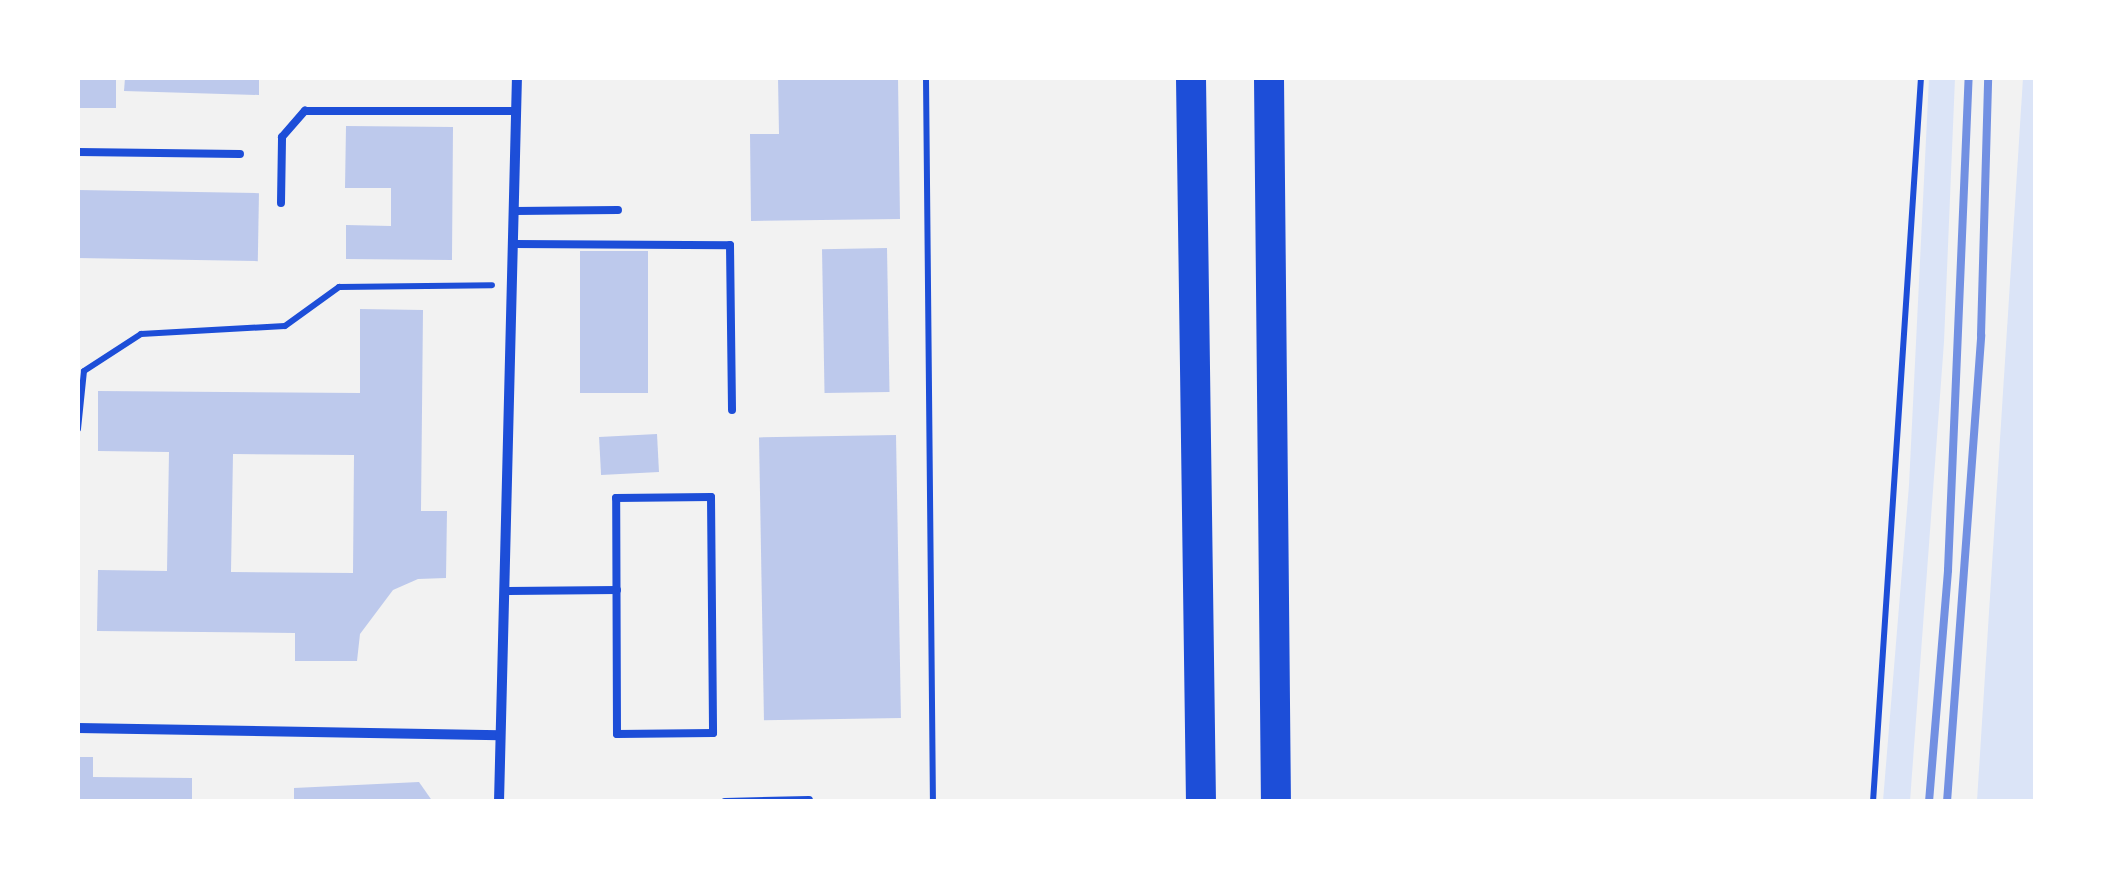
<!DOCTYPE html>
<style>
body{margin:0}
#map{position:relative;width:2113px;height:879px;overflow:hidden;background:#f2f2f2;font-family:"Exo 2",sans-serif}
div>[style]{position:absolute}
.green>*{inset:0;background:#dbe4f7}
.building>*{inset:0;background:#bdc9ec;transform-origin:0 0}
.path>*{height:6px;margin:-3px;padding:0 3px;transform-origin:3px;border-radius:3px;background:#1d4ed8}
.service>*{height:8px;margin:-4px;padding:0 4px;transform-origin:4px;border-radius:4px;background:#1d4ed8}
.minor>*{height:10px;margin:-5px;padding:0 5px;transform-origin:5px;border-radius:5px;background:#1d4ed8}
.motorway>*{height:30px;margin:-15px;padding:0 15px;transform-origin:15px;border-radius:15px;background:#1d4ed8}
.rail>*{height:8px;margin:-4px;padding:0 4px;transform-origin:4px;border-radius:4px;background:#7290e2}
span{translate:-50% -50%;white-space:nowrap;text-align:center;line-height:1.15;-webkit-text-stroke:8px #fff;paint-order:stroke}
.frame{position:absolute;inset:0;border:80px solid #fff;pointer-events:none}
</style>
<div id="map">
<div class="green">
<div style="clip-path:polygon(1929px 78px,1955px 78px,1944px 342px,1910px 801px,1883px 801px,1909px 485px)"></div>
<div style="clip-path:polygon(2023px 78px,2036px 78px,2035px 801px,1977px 801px)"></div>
</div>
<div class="building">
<div style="left:78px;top:78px;width:38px;height:30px"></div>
<div style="clip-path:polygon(125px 78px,259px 78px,259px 95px,124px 91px)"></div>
<div style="clip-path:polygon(778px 78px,898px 78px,900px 219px,751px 221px,750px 134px,779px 134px)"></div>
<div style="clip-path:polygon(346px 126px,453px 127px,452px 260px,346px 259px,346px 225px,391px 226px,391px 188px,345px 188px)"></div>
<div style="left:78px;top:190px;width:181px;height:68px;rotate:1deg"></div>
<div style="left:887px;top:248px;width:144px;height:65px;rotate:89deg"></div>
<div style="left:580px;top:251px;width:68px;height:142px"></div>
<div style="clip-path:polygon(evenodd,360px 309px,423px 310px,421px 511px,447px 511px,446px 578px,418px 579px,393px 590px,360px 634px,357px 661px,295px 661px,295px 633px,97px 631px,98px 570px,167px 571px,169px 452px,98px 451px,98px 391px,360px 393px,360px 309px,233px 454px,354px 455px,353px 573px,231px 572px,233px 454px)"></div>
<div style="left:657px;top:434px;width:38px;height:58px;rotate:87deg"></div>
<div style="left:896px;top:435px;width:283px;height:137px;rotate:89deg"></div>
<div style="clip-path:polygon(78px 757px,93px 757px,93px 777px,192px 778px,192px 802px,78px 802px)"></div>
<div style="clip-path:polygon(419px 782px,433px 802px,294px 802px,294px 788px)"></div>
</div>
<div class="path">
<div style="left:926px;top:78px;width:724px;rotate:89.45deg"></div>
<div style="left:78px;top:429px;width:58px;rotate:-84.1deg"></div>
<div style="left:84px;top:371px;width:68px;rotate:-33deg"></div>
<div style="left:141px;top:334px;width:144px;rotate:-3.2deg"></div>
<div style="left:285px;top:326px;width:67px;rotate:-35.8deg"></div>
<div style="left:339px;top:287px;width:153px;rotate:-0.7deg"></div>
<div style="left:1873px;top:802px;width:726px;rotate:-86.21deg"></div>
</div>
<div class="service">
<div style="left:78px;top:152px;width:162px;rotate:0.7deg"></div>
<div style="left:281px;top:203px;width:66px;rotate:-89.1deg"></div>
<div style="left:282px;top:137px;width:35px;rotate:-49deg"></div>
<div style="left:305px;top:111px;width:211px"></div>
<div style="left:515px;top:211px;width:103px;rotate:-0.6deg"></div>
<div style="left:514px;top:244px;width:216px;rotate:0.3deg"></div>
<div style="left:730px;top:245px;width:165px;rotate:89.3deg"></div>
<div style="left:711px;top:497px;width:236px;rotate:89.5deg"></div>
<div style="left:713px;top:733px;width:96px;rotate:179.4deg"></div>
<div style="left:617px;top:734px;width:236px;rotate:-90.2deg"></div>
<div style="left:616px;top:498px;width:95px;rotate:-0.6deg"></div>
<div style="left:504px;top:591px;width:113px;rotate:-0.5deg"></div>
<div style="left:725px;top:802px;width:84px;rotate:-1.4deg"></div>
</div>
<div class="minor">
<div style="left:78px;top:728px;width:422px;rotate:1deg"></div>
<div style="left:499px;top:802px;width:724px;rotate:-88.58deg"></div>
</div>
<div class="motorway">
<div style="left:1191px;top:78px;width:724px;rotate:89.21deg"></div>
<div style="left:1269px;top:78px;width:724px;rotate:89.45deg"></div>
</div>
<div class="rail">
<div style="left:1929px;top:802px;width:233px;rotate:-85.3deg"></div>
<div style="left:1948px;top:570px;width:492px;rotate:-87.6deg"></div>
<div style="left:1947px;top:802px;width:468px;rotate:-85.8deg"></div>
<div style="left:1981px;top:335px;width:257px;rotate:-88.4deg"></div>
</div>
<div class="frame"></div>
</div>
